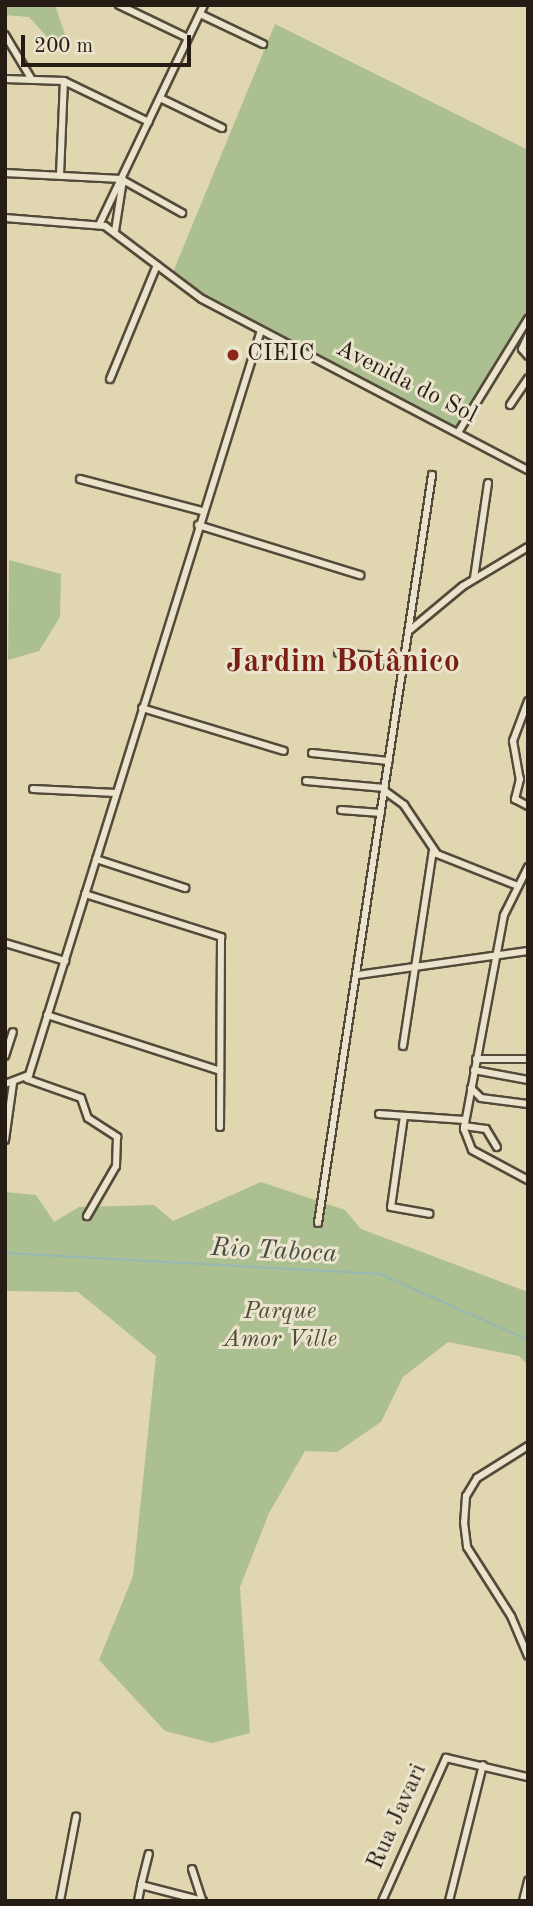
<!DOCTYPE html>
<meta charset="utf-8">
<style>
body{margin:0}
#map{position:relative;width:533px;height:1906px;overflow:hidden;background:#e0d6b0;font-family:"Old Standard TT",serif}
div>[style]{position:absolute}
.green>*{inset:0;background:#acbf91}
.stream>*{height:2px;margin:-1px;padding:0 1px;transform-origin:1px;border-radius:1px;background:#96b7b4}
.roads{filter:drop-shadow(2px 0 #544a3a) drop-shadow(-2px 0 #544a3a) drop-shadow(0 2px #544a3a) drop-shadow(0 -2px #544a3a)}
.minor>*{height:6px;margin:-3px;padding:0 3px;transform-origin:3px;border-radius:3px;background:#ebe4cc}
.dots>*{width:19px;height:19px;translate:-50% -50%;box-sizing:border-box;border:4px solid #ebe4cc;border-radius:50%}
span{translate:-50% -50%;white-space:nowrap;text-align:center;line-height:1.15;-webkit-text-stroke:6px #ebe4cc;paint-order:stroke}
.poi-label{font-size:24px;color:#251c13}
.left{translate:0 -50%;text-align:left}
.street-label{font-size:24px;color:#251c13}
.park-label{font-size:24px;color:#4e4d39;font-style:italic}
.water-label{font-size:26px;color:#474a43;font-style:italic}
.district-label{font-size:32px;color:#7a1f14;font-weight:700}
.frame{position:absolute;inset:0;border:7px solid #251c13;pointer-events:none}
.scale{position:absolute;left:21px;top:35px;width:170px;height:32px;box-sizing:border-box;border:4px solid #251c13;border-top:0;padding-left:9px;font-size:21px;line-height:24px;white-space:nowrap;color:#251c13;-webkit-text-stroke:5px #ebe4cc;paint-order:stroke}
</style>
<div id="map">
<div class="green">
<div style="clip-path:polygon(5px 5px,55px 5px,68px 43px,48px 38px,29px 17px,5px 15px)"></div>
<div style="clip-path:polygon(275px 24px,528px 150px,528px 312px,454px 429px,171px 277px)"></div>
<div style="clip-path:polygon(9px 560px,61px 574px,60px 617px,39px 651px,8px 660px)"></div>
<div style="clip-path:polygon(261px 1182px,345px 1210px,361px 1229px,528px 1292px,528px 1365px,519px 1356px,448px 1342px,403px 1377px,381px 1422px,337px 1452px,305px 1451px,269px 1513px,240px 1587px,250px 1733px,212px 1743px,165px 1731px,99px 1660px,133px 1576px,156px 1356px,78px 1292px,5px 1291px,5px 1192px,36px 1195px,54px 1222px,79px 1207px,154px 1205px,173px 1221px)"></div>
</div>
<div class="stream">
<div style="left:5px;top:1253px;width:376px;rotate:3.2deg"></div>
<div style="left:380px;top:1274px;width:162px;rotate:24deg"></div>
</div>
<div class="roads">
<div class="minor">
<div style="left:119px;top:5px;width:76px;rotate:25.6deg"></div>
<div style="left:200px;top:14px;width:70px;rotate:25.5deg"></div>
<div style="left:5px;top:35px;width:52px;rotate:59deg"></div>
<div style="left:5px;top:79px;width:59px;rotate:1.9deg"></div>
<div style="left:64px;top:81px;width:94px;rotate:25.8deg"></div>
<div style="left:160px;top:98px;width:69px;rotate:25.8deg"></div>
<div style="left:5px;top:173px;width:116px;rotate:3deg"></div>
<div style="left:121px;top:179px;width:70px;rotate:29.1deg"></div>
<div style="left:60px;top:175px;width:94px;rotate:-87.6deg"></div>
<div style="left:5px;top:218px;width:100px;rotate:4.6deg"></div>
<div style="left:105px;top:226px;width:121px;rotate:37deg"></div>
<div style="left:202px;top:299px;width:368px;rotate:27.7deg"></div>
<div style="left:100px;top:223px;width:242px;rotate:-64.5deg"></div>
<div style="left:115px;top:231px;width:52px;rotate:-81.1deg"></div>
<div style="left:528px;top:336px;width:14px;rotate:115deg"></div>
<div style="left:522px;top:349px;width:9px;rotate:49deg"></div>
<div style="left:110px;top:379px;width:123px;rotate:-67.6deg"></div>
<div style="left:510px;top:405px;width:32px;rotate:-56deg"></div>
<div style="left:459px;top:431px;width:132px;rotate:-58.4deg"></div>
<div style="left:80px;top:479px;width:126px;rotate:14.7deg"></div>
<div style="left:198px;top:525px;width:170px;rotate:17.2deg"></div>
<div style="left:474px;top:578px;width:96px;rotate:-81.6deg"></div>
<div style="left:410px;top:630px;width:69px;rotate:-39.7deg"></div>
<div style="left:463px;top:586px;width:76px;rotate:-31deg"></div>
<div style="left:338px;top:653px;width:67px;rotate:5.1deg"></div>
<div style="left:528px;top:701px;width:43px;rotate:110.6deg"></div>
<div style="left:513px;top:741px;width:39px;rotate:80deg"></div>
<div style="left:520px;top:779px;width:21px;rotate:104deg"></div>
<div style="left:515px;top:799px;width:15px;rotate:28deg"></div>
<div style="left:142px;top:708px;width:148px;rotate:16.8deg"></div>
<div style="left:312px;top:753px;width:77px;rotate:5.9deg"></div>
<div style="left:306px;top:781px;width:79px;rotate:5.1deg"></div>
<div style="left:33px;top:789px;width:83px;rotate:2.8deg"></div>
<div style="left:385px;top:791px;width:24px;rotate:36deg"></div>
<div style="left:404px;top:805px;width:59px;rotate:56deg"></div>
<div style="left:437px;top:854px;width:87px;rotate:21.6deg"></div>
<div style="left:341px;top:810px;width:40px;rotate:4.3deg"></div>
<div style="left:96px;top:859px;width:94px;rotate:18deg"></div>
<div style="left:528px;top:867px;width:54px;rotate:116.6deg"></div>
<div style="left:504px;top:915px;width:218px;rotate:100.6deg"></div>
<div style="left:464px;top:1129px;width:22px;rotate:69deg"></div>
<div style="left:472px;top:1150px;width:64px;rotate:28.2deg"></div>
<div style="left:85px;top:894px;width:143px;rotate:17.5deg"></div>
<div style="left:221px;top:937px;width:190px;rotate:90.3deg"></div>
<div style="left:5px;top:943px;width:63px;rotate:16.7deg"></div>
<div style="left:357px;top:975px;width:173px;rotate:-8deg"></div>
<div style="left:47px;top:1015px;width:182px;rotate:17.9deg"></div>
<div style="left:403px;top:1046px;width:197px;rotate:-81.3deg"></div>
<div style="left:5px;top:1056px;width:25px;rotate:-72deg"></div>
<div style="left:476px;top:1059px;width:52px"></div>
<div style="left:474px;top:1070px;width:55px;rotate:10.5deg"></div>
<div style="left:27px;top:1079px;width:57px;rotate:19.4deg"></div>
<div style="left:81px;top:1098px;width:21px;rotate:71deg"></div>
<div style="left:88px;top:1118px;width:35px;rotate:33deg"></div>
<div style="left:117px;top:1137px;width:29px;rotate:92deg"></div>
<div style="left:116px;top:1166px;width:58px;rotate:120.1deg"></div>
<div style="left:5px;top:1084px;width:26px;rotate:-21deg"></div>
<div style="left:29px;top:1075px;width:780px;rotate:-72.7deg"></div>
<div style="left:471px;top:1088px;width:14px;rotate:45deg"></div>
<div style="left:481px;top:1098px;width:47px;rotate:7.3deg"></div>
<div style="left:379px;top:1114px;width:86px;rotate:4deg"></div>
<div style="left:404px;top:1116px;width:92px;rotate:98.1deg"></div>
<div style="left:391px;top:1207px;width:39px;rotate:10deg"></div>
<div style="left:464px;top:1126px;width:22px;rotate:8deg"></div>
<div style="left:486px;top:1129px;width:21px;rotate:59deg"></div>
<div style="left:5px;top:1140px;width:58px;rotate:-82deg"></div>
<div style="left:318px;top:1223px;width:757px;rotate:-81.33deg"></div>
<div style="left:528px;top:1446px;width:60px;rotate:147.9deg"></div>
<div style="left:477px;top:1478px;width:21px;rotate:121deg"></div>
<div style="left:466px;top:1496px;width:26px;rotate:94deg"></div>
<div style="left:464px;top:1522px;width:25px;rotate:83deg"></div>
<div style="left:467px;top:1547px;width:82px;rotate:57.5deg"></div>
<div style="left:511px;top:1616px;width:43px;rotate:67deg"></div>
<div style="left:192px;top:1869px;width:33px;rotate:72deg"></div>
<div style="left:141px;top:1885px;width:32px;rotate:-76deg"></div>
<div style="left:60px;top:1901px;width:86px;rotate:-79.2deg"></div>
<div style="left:138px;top:1901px;width:16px;rotate:-79deg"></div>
<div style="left:141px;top:1885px;width:64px;rotate:14.5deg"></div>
<div style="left:382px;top:1901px;width:157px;rotate:-65.9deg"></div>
<div style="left:446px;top:1758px;width:83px;rotate:13.2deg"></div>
<div style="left:449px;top:1901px;width:140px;rotate:-76deg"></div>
<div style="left:523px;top:1901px;width:21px;rotate:-76deg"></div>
</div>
</div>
<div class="dots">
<div style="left:233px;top:355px;background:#8f2418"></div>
</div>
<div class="poi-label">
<span class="left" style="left:247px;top:355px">CIEIC</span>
</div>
<div class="street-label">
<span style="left:406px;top:383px;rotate:27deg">Avenida do Sol</span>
<span style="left:398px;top:1817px;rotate:-66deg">Rua Javari</span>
</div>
<div class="park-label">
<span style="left:280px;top:1327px">Parque<br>Amor Ville</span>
</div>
<div class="water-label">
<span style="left:274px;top:1252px;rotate:3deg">Rio Taboca</span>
</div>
<div class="district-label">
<span style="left:343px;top:663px">Jardim Botânico</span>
</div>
<div class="frame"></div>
<div class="scale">200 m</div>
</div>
